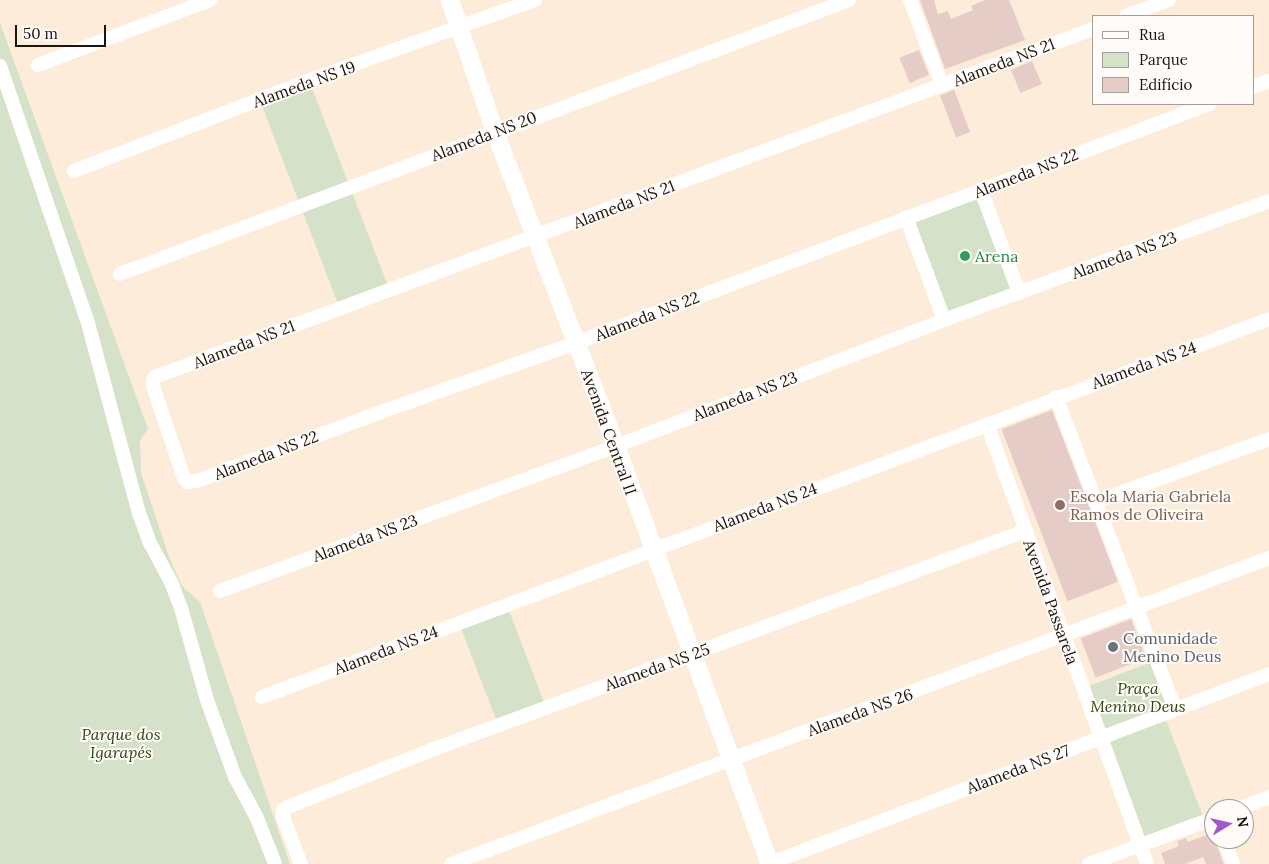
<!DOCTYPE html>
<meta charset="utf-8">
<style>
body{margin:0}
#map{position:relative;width:1269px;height:864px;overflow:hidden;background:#fcecd9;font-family:Lora,serif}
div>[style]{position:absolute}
.green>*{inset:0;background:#d5e2c9;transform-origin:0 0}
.building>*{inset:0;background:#e6ccc6;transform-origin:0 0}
.minor>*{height:14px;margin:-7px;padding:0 7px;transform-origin:7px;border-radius:7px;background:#fff}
.tertiary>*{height:18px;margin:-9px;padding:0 9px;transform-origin:9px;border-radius:9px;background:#fff}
.dots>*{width:14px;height:14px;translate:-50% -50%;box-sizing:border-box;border:2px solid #fffbf8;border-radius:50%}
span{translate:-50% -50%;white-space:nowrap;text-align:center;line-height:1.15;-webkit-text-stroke:4px #fffbf8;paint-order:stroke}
.street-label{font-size:16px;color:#1a140e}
.leisure-label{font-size:16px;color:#27864d}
.left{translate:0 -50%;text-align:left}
.education-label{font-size:16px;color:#785e54}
.worship-label{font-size:16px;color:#5b616d}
.park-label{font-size:16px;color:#2e440e;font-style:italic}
.legend{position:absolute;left:1092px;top:15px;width:162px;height:90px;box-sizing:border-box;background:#fffbf8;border:1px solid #a39f9a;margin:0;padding:6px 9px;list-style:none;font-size:15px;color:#1a140e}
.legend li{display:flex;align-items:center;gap:10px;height:25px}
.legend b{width:25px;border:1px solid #a39f9a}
.north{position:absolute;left:1204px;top:799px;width:50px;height:50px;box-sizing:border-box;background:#fffbf8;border:1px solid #a39f9a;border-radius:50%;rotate:81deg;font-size:14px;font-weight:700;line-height:20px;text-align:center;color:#1a140e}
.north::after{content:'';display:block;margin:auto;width:18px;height:22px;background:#a058cc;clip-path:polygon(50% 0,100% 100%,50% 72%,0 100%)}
.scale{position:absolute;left:15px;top:25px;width:91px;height:22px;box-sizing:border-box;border:2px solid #1a140e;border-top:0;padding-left:6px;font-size:15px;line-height:18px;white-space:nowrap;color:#1a140e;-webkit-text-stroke:4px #fffbf8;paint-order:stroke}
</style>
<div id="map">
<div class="green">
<div style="clip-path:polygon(0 23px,148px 429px,140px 440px,141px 473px,169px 557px,182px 586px,200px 602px,290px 864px,0 864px)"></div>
<div style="left:310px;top:83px;width:225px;height:53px;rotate:69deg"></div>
<div style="left:982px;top:189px;width:113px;height:80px;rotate:69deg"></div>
<div style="left:509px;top:611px;width:104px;height:51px;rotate:69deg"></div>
<div style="left:1154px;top:661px;width:55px;height:76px;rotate:69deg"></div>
<div style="left:1166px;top:720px;width:108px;height:66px;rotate:69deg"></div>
</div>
<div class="building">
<div style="clip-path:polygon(920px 0,934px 0,938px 14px,948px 11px,951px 19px,973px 10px,971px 6px,985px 0,1009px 0,1025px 40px,945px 69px)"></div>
<div style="left:919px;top:50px;width:27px;height:21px;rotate:68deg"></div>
<div style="left:1032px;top:61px;width:25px;height:23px;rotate:67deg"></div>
<div style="left:954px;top:90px;width:45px;height:15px;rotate:69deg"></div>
<div style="left:1052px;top:410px;width:184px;height:54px;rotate:69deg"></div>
<div style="left:1131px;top:619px;width:42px;height:54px;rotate:69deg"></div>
<div style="clip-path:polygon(1212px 833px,1224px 864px,1206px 864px,1203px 857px,1185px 864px,1165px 864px,1161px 853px,1179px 846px,1177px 841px,1186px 838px,1188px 842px)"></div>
</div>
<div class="minor">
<div style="left:910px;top:0;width:91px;rotate:69.4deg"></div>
<div style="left:1126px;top:16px;width:46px;rotate:-20.4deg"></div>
<div style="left:1093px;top:29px;width:1000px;rotate:159.65deg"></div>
<div style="left:155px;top:377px;width:4px;rotate:117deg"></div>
<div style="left:153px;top:381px;width:5px;rotate:90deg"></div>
<div style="left:153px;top:386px;width:97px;rotate:71.4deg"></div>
<div style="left:184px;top:478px;width:6px;rotate:45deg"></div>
<div style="left:188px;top:482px;width:9px;rotate:-6deg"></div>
<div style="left:197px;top:481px;width:197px;rotate:-20.6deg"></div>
<div style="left:381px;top:412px;width:207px;rotate:-19.5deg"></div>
<div style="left:576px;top:343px;width:677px;rotate:-20.68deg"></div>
<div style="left:38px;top:65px;width:184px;rotate:-20.7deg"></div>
<div style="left:0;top:66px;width:272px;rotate:71.1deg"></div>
<div style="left:88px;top:323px;width:197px;rotate:75deg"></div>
<div style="left:139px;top:513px;width:32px;rotate:70deg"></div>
<div style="left:150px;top:543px;width:44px;rotate:61.7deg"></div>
<div style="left:171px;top:582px;width:28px;rotate:69deg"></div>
<div style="left:181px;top:608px;width:96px;rotate:74.2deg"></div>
<div style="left:207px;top:700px;width:82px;rotate:70deg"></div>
<div style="left:235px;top:777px;width:47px;rotate:61.8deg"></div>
<div style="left:257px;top:818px;width:49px;rotate:68.6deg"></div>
<div style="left:1253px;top:87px;width:17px;rotate:-21deg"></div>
<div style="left:74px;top:171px;width:253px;rotate:-21.1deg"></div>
<div style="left:310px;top:80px;width:239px;rotate:-19.6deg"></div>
<div style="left:981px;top:190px;width:110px;rotate:69.7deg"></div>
<div style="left:906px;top:217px;width:110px;rotate:69.7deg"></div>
<div style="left:120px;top:274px;width:779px;rotate:-20.6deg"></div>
<div style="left:1056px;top:397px;width:334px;rotate:69.1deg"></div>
<div style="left:987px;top:424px;width:468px;rotate:70deg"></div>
<div style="left:1095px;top:502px;width:185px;rotate:-19.9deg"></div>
<div style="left:220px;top:591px;width:422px;rotate:-20.1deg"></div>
<div style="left:616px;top:446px;width:351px;rotate:-21deg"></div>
<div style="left:944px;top:320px;width:346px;rotate:-20.1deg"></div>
<div style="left:262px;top:697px;width:1076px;rotate:-20.57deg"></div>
<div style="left:1238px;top:809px;width:33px;rotate:-21deg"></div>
<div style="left:1223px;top:839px;width:27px;rotate:68deg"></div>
<div style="left:301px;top:864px;width:50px;rotate:-111deg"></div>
<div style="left:283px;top:817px;width:7px;rotate:-90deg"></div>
<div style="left:283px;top:810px;width:8px;rotate:-30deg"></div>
<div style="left:290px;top:806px;width:155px;rotate:-21.6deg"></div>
<div style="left:434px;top:749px;width:630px;rotate:-20.25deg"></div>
<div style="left:451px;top:864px;width:873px;rotate:-20.51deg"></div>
<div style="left:768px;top:864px;width:536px;rotate:-20.77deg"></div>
<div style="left:1089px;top:864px;width:133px;rotate:-20.2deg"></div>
</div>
<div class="tertiary">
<div style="left:450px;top:0;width:139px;rotate:71.2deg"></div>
<div style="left:495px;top:132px;width:337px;rotate:68.9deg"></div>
<div style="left:616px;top:446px;width:445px;rotate:69.8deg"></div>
</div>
<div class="dots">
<div style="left:965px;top:256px;background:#2e9e5b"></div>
<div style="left:1060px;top:505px;background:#8d6e63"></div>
<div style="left:1113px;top:647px;background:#6b7280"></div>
</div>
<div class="street-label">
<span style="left:1004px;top:62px;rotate:-21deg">Alameda NS 21</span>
<span style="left:304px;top:84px;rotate:-20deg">Alameda NS 19</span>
<span style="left:484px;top:136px;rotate:-21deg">Alameda NS 20</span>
<span style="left:1026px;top:173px;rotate:-21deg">Alameda NS 22</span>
<span style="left:624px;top:204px;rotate:-21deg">Alameda NS 21</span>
<span style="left:1124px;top:255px;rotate:-20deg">Alameda NS 23</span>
<span style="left:647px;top:316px;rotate:-21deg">Alameda NS 22</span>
<span style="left:244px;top:344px;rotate:-21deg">Alameda NS 21</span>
<span style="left:1144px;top:365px;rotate:-20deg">Alameda NS 24</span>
<span style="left:745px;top:396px;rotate:-21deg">Alameda NS 23</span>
<span style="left:609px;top:432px;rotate:70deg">Avenida Central II</span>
<span style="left:266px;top:455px;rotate:-21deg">Alameda NS 22</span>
<span style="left:765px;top:507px;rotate:-21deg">Alameda NS 24</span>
<span style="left:365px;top:538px;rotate:-20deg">Alameda NS 23</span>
<span style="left:1051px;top:602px;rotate:70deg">Avenida Passarela</span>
<span style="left:386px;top:650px;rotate:-21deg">Alameda NS 24</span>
<span style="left:657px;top:667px;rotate:-20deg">Alameda NS 25</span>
<span style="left:860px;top:712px;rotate:-20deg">Alameda NS 26</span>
<span style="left:1018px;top:769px;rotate:-21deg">Alameda NS 27</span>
</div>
<div class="leisure-label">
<span class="left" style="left:975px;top:256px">Arena</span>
</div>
<div class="education-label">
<span class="left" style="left:1070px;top:505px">Escola Maria Gabriela<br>Ramos de Oliveira</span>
</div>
<div class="worship-label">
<span class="left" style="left:1123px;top:647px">Comunidade<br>Menino Deus</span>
</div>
<div class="park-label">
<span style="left:1138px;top:697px">Praça<br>Menino Deus</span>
<span style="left:121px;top:743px">Parque dos<br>Igarapés</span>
</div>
<ul class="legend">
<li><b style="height:6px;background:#fff"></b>Rua</li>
<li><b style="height:14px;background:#d5e2c9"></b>Parque</li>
<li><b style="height:14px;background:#e6ccc6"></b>Edifício</li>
</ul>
<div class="north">N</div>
<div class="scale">50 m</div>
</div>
